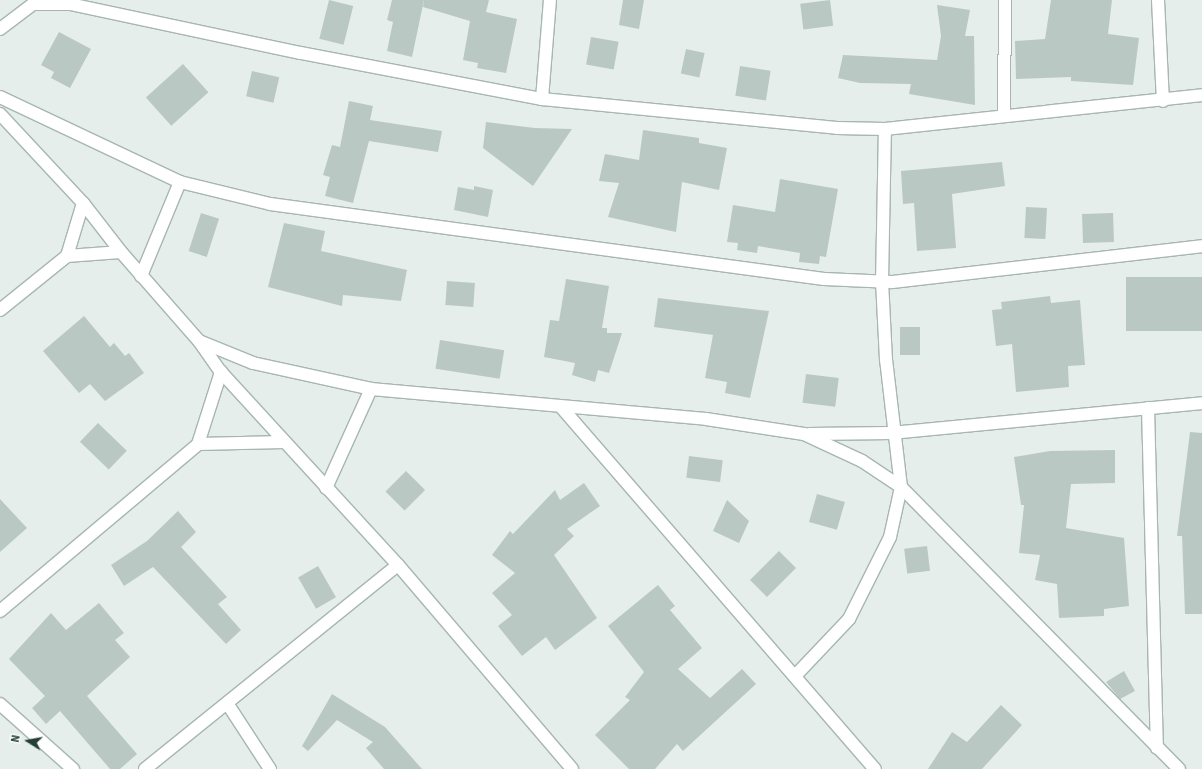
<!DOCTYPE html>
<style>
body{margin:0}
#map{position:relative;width:1202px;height:769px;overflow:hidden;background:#e5eeea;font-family:"Source Sans 3",sans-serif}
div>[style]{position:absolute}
.building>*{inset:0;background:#bac8c3;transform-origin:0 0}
.roads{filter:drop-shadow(1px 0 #a7b6b1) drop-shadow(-1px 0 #a7b6b1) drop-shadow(0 1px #a7b6b1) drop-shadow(0 -1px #a7b6b1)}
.minor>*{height:12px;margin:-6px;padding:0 6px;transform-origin:6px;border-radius:6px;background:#fff}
span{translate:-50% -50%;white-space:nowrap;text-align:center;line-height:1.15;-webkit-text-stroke:4px #f5faf8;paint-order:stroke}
.north{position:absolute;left:8px;top:721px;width:40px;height:40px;-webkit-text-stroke:3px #f5faf8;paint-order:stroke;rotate:281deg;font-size:11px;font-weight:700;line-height:16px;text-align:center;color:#243f38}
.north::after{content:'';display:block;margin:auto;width:14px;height:18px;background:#243f38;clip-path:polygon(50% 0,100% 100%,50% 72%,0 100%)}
</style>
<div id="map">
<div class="building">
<div style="left:329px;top:0;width:25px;height:40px;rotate:14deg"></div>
<div style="clip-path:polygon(392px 0,424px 0,412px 57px,387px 51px,393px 22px,387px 20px)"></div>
<div style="clip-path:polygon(424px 0,489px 0,486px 12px,517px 19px,506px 73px,477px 68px,478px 63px,463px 60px,470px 21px,423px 7px)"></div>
<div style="clip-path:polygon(623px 0,644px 0,639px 29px,619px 25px)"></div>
<div style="left:830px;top:0;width:26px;height:30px;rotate:83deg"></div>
<div style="clip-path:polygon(1051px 0,1112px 0,1108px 34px,1139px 38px,1133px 85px,1071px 81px,1071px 77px,1016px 79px,1015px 41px,1045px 39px)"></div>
<div style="clip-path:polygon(937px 5px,970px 10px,965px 36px,974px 36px,975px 105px,909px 94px,911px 84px,860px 83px,838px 78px,843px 55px,937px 60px,941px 36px)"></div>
<div style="clip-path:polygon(59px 32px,91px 49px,70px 88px,51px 78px,54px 72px,41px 65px)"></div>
<div style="left:591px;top:37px;width:28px;height:28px;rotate:10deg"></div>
<div style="left:686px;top:49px;width:19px;height:25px;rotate:12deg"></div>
<div style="left:183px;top:64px;width:38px;height:50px;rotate:48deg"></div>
<div style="left:740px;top:66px;width:31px;height:30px;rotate:9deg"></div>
<div style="left:252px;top:71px;width:28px;height:26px;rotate:13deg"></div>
<div style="clip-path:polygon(349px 101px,373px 106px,370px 120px,442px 131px,438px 152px,369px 141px,353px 203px,325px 196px,330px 177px,323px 175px,332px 145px,340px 147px)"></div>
<div style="clip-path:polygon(486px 122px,535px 128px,572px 129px,533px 186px,483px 148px)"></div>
<div style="clip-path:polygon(643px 130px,699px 138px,699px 143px,727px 148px,719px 190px,682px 182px,676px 232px,608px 217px,619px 183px,599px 181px,605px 154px,639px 160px)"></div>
<div style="clip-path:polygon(1002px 162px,1005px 186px,952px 194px,956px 248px,917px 251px,914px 203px,903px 204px,901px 171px)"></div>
<div style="clip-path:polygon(780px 179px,838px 189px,826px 257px,820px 256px,819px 264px,799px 262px,800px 253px,758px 246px,757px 253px,737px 250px,738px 243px,727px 242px,733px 205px,775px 212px)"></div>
<div style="clip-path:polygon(474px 186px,493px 190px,488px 217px,454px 210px,458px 187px,474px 190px)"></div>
<div style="left:1026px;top:207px;width:21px;height:31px;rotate:3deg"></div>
<div style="left:201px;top:213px;width:19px;height:40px;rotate:18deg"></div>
<div style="left:1113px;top:213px;width:29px;height:31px;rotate:88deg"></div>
<div style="clip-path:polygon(284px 223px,325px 231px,321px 251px,407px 270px,401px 301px,343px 295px,342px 306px,268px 287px)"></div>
<div style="left:1202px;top:277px;width:54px;height:76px;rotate:90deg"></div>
<div style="clip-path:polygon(566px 279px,609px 286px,602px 328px,607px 328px,607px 333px,622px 333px,609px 373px,598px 370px,595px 382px,572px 375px,575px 363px,544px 357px,550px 320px,559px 321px)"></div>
<div style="left:447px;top:281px;width:28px;height:24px;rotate:4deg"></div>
<div style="clip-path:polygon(1050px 296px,1051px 303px,1080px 300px,1085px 365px,1068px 366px,1069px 387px,1016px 392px,1012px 344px,996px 346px,992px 310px,1002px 309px,1001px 302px)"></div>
<div style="clip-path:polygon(658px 298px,769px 311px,750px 398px,725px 393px,727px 382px,705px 378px,713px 335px,654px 327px)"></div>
<div style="clip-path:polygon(84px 316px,110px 347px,114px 343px,125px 356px,129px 353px,144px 373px,105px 401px,90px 384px,79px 393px,43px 351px)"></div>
<div style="left:900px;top:327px;width:20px;height:28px"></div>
<div style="left:440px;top:340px;width:65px;height:29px;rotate:9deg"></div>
<div style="left:806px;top:374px;width:33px;height:29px;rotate:7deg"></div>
<div style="left:98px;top:423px;width:40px;height:26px;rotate:44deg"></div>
<div style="clip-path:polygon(1190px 432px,1202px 433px,1202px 614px,1185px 614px,1182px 536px,1177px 536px)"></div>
<div style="clip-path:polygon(1115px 450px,1115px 483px,1071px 484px,1066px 528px,1124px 538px,1129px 606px,1104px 609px,1104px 616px,1059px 618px,1057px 584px,1035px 580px,1040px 555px,1019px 553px,1024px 505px,1021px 505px,1014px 457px,1050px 451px)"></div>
<div style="left:689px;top:456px;width:34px;height:22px;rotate:7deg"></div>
<div style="left:406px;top:471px;width:27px;height:29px;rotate:45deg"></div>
<div style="clip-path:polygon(584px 483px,600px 506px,567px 529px,574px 536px,554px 555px,597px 618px,555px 650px,546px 637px,522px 656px,498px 626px,512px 615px,492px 593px,515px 573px,492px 555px,510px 531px,513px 534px,555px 490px,560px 500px)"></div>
<div style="left:817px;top:494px;width:29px;height:29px;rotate:16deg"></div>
<div style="clip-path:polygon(0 499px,27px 528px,0 552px)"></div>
<div style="clip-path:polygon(727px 500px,749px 521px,739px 543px,713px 531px)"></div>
<div style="clip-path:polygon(178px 511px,196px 532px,181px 547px,227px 597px,218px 604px,241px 630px,226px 644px,153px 567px,124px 586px,111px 565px,147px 541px)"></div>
<div style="left:927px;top:546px;width:25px;height:23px;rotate:83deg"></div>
<div style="left:779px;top:551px;width:24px;height:41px;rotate:45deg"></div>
<div style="left:318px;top:566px;width:36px;height:23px;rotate:60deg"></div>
<div style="clip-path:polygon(658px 585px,675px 606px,670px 610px,702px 648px,678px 669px,710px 698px,742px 669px,756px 684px,683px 751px,677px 744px,655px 769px,629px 769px,595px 735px,630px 700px,625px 697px,644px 672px,608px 626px)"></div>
<div style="clip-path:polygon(99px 603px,124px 633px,115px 640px,130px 657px,87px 696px,137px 754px,120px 769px,110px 769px,60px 711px,46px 724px,32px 708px,45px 696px,9px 659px,51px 613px,66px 630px)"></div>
<div style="clip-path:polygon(1124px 671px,1135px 691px,1120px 699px,1106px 682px)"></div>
<div style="clip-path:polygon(332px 694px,385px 727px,422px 769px,384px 769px,366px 748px,373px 742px,337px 720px,308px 751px,302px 746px)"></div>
<div style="clip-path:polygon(1001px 705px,1022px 725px,982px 769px,928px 769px,952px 732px,967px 742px)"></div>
</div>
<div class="roads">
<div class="minor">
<div style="left:1158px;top:0;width:101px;rotate:87.2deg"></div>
<div style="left:0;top:29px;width:41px;rotate:-37.1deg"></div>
<div style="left:33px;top:4px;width:37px"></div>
<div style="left:70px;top:4px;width:236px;rotate:12deg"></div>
<div style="left:301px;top:53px;width:245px;rotate:10.8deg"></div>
<div style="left:542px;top:99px;width:296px;rotate:5.6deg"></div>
<div style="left:837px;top:128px;width:48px;rotate:1.2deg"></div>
<div style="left:885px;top:129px;width:319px;rotate:-6.1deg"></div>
<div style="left:0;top:97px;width:199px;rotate:25.3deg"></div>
<div style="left:180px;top:182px;width:93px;rotate:13.7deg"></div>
<div style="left:270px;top:204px;width:559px;rotate:7.71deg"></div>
<div style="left:824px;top:279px;width:68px;rotate:2.5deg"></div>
<div style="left:892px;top:282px;width:312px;rotate:-6.6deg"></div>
<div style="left:542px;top:99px;width:99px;rotate:-85.4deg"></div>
<div style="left:0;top:114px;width:122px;rotate:47deg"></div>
<div style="left:83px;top:203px;width:62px;rotate:52.2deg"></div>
<div style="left:121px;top:252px;width:118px;rotate:48.8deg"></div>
<div style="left:199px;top:341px;width:58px;rotate:22.2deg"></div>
<div style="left:253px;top:363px;width:121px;rotate:12.4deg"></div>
<div style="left:371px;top:389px;width:336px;rotate:5.1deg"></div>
<div style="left:706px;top:419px;width:99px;rotate:8.7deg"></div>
<div style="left:804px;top:434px;width:64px;rotate:25deg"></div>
<div style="left:862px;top:461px;width:47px;rotate:33.7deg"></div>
<div style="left:901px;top:487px;width:396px;rotate:45.4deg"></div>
<div style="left:1004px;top:114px;width:114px;rotate:-89.5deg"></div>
<div style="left:67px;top:256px;width:54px;rotate:-4.2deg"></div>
<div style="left:141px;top:276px;width:102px;rotate:-67.5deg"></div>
<div style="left:0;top:310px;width:86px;rotate:-38.9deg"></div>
<div style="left:67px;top:256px;width:55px;rotate:-73.2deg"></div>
<div style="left:199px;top:341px;width:38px;rotate:55deg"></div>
<div style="left:221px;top:372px;width:262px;rotate:47.5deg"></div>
<div style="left:398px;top:565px;width:268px;rotate:49.5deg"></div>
<div style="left:562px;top:408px;width:478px;rotate:49.1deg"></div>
<div style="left:1148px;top:408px;width:340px;rotate:88.5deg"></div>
<div style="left:809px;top:434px;width:83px;rotate:-0.7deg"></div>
<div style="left:892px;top:433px;width:311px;rotate:-5.5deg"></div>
<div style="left:198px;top:444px;width:86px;rotate:-1.3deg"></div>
<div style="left:326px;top:488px;width:109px;rotate:-65.6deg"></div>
<div style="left:0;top:611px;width:259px;rotate:-40.1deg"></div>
<div style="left:198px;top:444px;width:76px;rotate:-72.3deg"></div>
<div style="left:795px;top:676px;width:79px;rotate:-46.5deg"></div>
<div style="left:849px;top:619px;width:92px;rotate:-63.4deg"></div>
<div style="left:890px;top:537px;width:51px;rotate:-77.6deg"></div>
<div style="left:901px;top:487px;width:128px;rotate:-96.7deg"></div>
<div style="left:886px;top:360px;width:78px;rotate:-92.9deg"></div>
<div style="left:882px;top:282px;width:153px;rotate:-88.9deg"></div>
<div style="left:227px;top:703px;width:79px;rotate:56.9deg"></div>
<div style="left:0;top:704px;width:98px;rotate:41.7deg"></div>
<div style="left:145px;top:769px;width:325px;rotate:-38.9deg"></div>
</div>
</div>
<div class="north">N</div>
</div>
